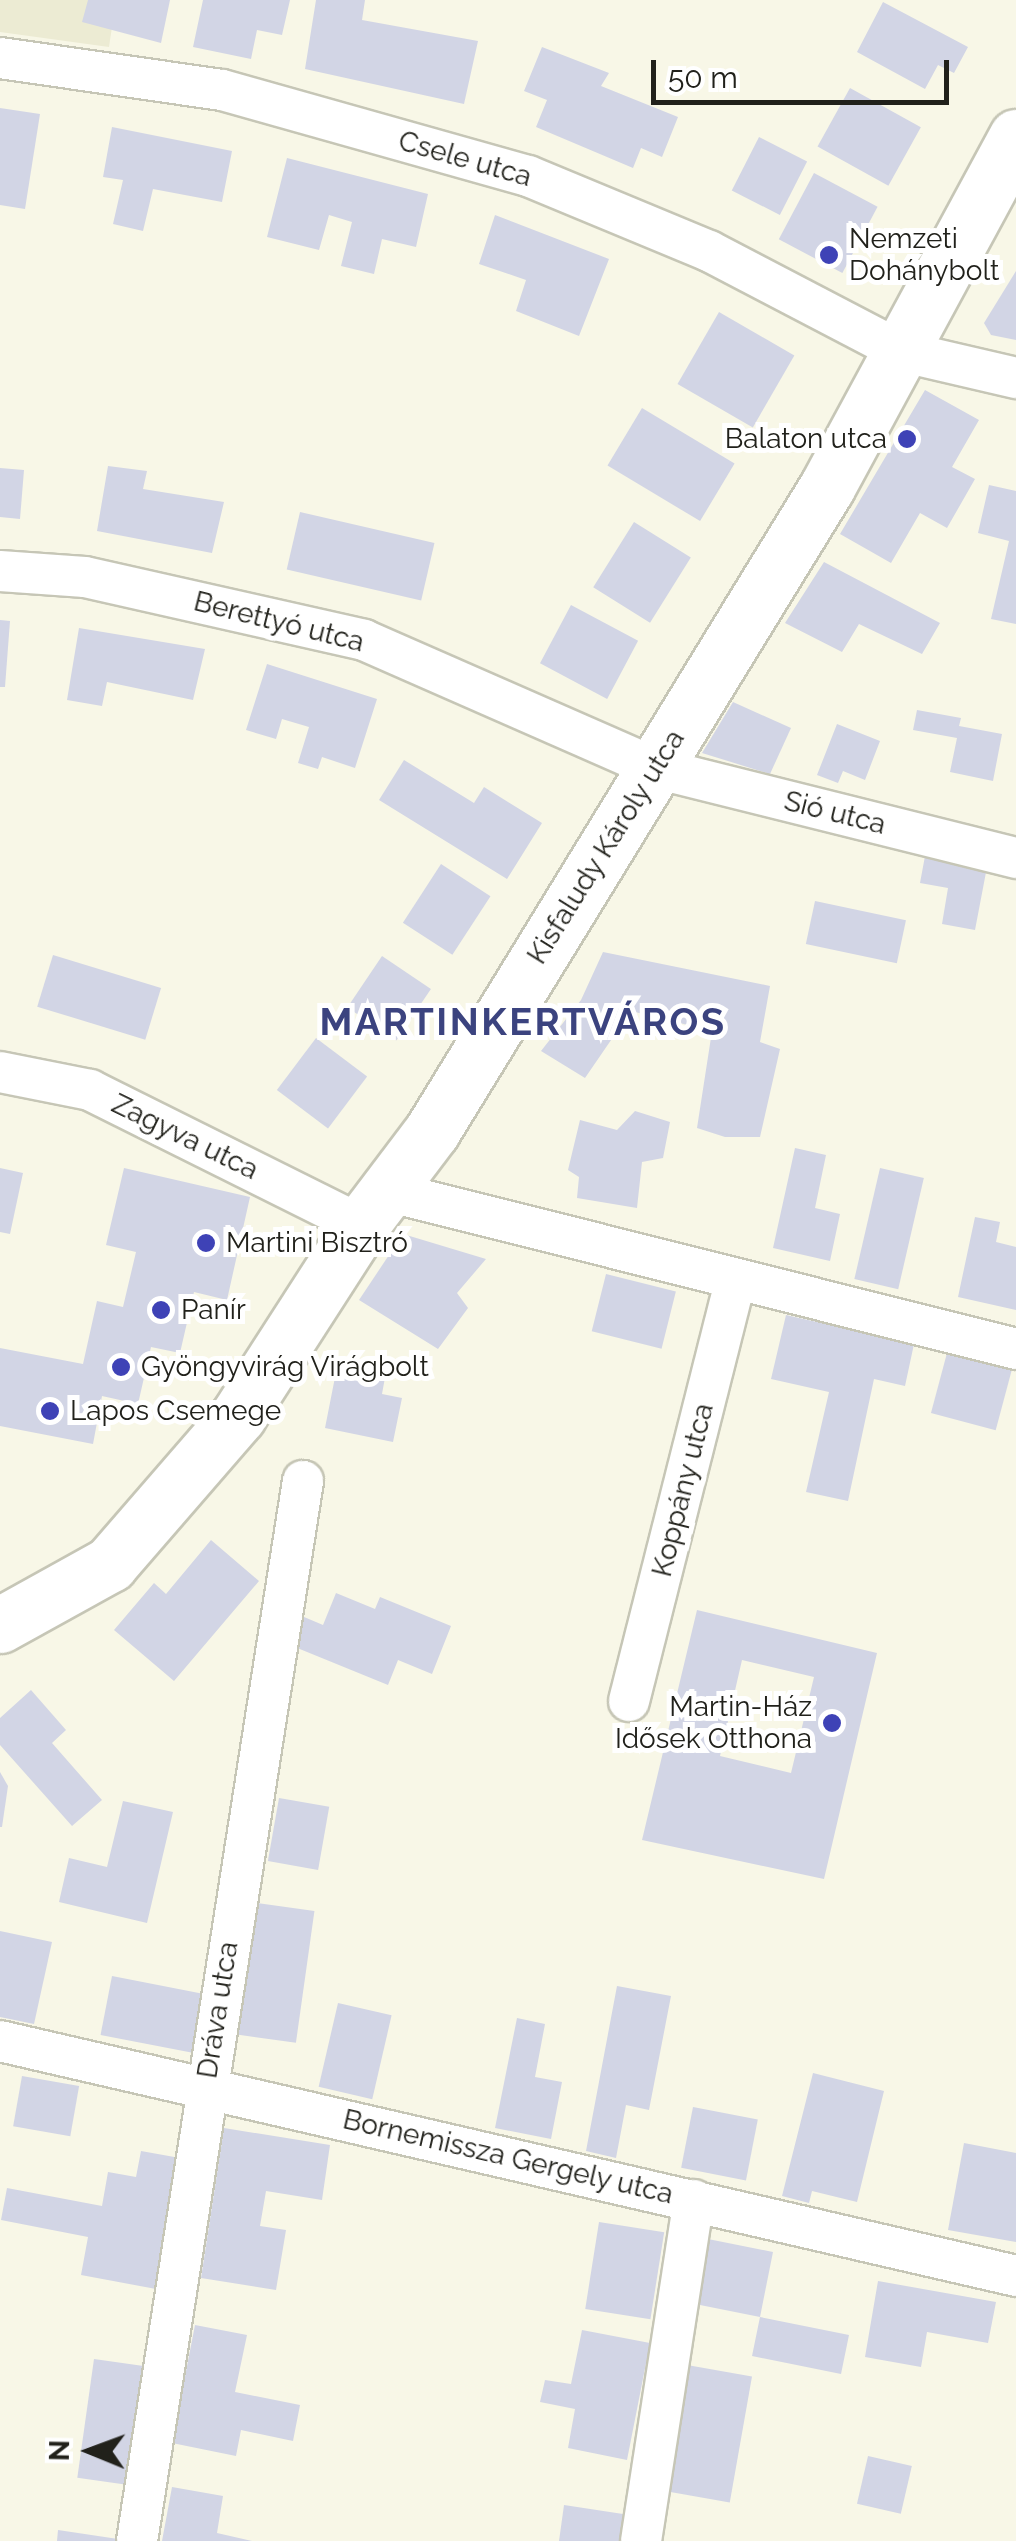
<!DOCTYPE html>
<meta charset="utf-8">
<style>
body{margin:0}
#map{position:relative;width:1016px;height:2541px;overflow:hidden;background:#f8f7e7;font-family:Raleway,sans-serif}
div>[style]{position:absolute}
.built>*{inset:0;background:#ecebd3}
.building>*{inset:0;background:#d2d5e5;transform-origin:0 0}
.roads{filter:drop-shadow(2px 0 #c6c6b6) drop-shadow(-2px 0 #c6c6b6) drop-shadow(0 2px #c6c6b6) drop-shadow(0 -2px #c6c6b6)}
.street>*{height:40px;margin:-20px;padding:0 20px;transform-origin:20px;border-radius:20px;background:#fff}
.secondary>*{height:55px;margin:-27.5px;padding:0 27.5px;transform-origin:27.5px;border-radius:27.5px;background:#fff}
.dots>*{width:28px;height:28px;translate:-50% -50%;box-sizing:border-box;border:5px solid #fff;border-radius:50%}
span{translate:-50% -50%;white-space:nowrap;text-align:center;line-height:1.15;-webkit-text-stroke:10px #fff;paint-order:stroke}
.street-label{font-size:28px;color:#21211b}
.poi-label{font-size:28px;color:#21211b}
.left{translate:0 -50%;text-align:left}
.right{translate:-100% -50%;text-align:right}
.district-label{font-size:38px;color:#3b437f;font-weight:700;letter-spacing:2.5px}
.north{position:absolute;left:40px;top:2401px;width:100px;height:100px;-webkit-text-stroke:8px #fff;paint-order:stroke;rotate:271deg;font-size:28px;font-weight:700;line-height:40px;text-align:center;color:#21211b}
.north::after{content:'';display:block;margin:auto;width:35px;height:45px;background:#21211b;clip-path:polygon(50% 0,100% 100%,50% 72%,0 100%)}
.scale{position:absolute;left:651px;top:60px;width:298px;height:45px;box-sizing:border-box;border:5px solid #21211b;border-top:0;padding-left:12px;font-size:30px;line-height:35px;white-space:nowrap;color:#21211b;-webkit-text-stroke:8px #fff;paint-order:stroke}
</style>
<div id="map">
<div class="built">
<div style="clip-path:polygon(0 0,116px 0,109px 47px,0 32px)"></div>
</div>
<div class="building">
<div style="clip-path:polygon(88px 0,170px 0,161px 43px,82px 22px)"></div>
<div style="clip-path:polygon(203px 0,290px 0,282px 35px,257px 30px,251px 59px,193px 47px)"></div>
<div style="clip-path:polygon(316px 0,365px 0,362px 20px,478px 41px,464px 104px,305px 69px)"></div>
<div style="clip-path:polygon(883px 2px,968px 47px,954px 73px,938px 65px,925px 89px,857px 52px)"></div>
<div style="clip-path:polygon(542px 47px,609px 73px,601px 86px,678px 117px,662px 157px,641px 148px,633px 168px,536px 127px,547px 100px,524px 91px)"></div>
<div style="left:850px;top:88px;width:81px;height:67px;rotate:29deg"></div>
<div style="clip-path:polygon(0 108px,40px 114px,25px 209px,0 205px)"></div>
<div style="clip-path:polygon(112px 127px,232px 151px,222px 202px,153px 189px,143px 231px,113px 224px,123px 180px,103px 177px)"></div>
<div style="left:759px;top:137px;width:54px;height:60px;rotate:27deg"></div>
<div style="clip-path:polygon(287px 158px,428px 194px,416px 247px,382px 239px,374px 274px,341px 266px,352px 222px,329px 215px,319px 250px,267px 237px)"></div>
<div style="left:814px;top:173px;width:72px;height:75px;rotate:28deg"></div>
<div style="clip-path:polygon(495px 215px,609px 259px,579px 336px,516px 311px,526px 280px,479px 264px)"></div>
<div style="clip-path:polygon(1016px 271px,1016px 340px,991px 335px,984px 323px)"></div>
<div style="left:719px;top:312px;width:87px;height:83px;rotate:30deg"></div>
<div style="clip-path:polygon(925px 390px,979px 420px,952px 467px,975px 479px,947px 528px,920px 513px,891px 563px,840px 534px)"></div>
<div style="left:642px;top:408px;width:108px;height:67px;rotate:31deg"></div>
<div style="clip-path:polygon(108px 466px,147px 471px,143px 489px,224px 502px,212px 553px,97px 531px)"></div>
<div style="clip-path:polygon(0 468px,24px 470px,20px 519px,0 517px)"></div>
<div style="clip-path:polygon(989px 485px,1016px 491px,1016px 624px,991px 619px,1009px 541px,978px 533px)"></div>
<div style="left:300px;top:512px;width:138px;height:59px;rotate:13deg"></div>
<div style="left:634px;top:522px;width:67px;height:77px;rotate:32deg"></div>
<div style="clip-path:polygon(824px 562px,940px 623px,922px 654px,859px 624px,842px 652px,785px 623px)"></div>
<div style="left:571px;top:605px;width:76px;height:66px;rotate:28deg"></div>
<div style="clip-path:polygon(0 620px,10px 621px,5px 687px,0 687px)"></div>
<div style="clip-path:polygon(79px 628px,205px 649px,193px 700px,107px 682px,102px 706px,67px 700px)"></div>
<div style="clip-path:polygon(267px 664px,377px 699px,355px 768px,322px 757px,318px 769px,298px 763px,309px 727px,282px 719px,276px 739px,246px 730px)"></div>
<div style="clip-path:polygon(733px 702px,791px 728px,770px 774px,702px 753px)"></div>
<div style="clip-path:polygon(917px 710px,961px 718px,959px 726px,1002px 734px,993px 781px,950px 772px,957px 738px,913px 730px)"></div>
<div style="clip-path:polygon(837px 724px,880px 741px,865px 780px,843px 771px,838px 783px,817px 775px)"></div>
<div style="clip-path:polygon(404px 760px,474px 803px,484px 787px,542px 823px,507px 879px,379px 800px)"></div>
<div style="clip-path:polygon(925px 856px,987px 867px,975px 930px,942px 924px,948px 888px,920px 883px)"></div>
<div style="left:441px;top:864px;width:59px;height:70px;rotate:33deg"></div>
<div style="left:815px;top:901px;width:93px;height:44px;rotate:12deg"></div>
<div style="clip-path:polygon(603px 952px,770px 986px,760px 1042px,780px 1049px,760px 1137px,725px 1137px,697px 1128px,712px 1031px,631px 1011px,585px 1078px,541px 1051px,581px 1000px)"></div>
<div style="left:53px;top:955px;width:113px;height:54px;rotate:17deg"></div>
<div style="left:382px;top:956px;width:59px;height:62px;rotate:34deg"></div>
<div style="left:316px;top:1038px;width:64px;height:65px;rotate:37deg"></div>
<div style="clip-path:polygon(635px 1111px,670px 1122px,663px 1158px,642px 1162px,637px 1208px,577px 1198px,579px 1177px,568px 1170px,580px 1120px,617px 1130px)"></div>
<div style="clip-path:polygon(795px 1148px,826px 1155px,815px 1208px,840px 1214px,830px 1261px,773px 1248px)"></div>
<div style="clip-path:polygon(0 1168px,23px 1173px,10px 1234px,0 1232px)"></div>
<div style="clip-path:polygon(124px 1168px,250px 1197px,227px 1300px,194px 1292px,180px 1353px,151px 1347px,138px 1404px,102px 1396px,93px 1444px,0 1426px,0 1348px,83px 1364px,97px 1301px,123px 1307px,136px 1252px,106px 1245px)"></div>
<div style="left:880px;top:1168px;width:45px;height:114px;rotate:13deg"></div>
<div style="clip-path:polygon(975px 1217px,1000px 1222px,996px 1242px,1016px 1247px,1016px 1310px,958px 1297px)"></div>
<div style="clip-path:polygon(403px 1234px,486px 1259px,457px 1293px,468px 1308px,438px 1349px,359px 1300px)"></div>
<div style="left:606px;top:1274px;width:72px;height:59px;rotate:14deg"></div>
<div style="clip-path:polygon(786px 1315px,914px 1344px,905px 1386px,874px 1379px,848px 1501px,806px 1492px,829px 1392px,771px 1379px)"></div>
<div style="left:947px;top:1353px;width:67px;height:62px;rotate:15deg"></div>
<div style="clip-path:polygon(338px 1362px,386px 1372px,382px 1394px,402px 1398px,393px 1442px,325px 1428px)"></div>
<div style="clip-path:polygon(211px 1540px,259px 1581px,174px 1681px,114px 1630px,154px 1583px,166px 1594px)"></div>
<div style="clip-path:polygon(336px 1593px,375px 1609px,380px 1597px,451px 1626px,432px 1674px,398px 1660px,388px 1685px,285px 1643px,297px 1614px,323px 1625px)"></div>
<div style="clip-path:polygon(evenodd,697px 1610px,877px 1653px,824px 1879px,642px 1840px,697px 1610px,742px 1660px,814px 1677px,791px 1773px,720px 1756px,742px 1660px)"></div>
<div style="clip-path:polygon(31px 1690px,66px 1730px,52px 1743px,102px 1800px,72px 1826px,0 1745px,0 1718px)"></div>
<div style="clip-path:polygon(0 1772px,8px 1786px,2px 1827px,0 1827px)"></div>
<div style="left:279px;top:1798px;width:51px;height:64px;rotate:10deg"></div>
<div style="clip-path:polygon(123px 1801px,173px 1812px,147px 1923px,59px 1902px,69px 1858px,107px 1867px)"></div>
<div style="left:257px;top:1903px;width:58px;height:133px;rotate:8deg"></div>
<div style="clip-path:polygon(0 1931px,52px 1942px,34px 2024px,0 2017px)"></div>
<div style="left:112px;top:1976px;width:95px;height:60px;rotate:11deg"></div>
<div style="clip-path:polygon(617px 1986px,671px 1996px,649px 2110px,626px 2105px,616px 2158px,586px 2151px)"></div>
<div style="left:338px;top:2003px;width:55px;height:86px;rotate:13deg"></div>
<div style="clip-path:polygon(517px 2018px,545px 2024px,535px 2077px,562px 2082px,551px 2139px,495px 2128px)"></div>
<div style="clip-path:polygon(813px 2073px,884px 2091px,857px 2202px,812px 2191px,809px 2203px,782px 2196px)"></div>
<div style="left:22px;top:2076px;width:58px;height:51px;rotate:10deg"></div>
<div style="left:693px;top:2107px;width:66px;height:62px;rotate:11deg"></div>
<div style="clip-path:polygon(224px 2128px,330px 2145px,322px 2200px,266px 2191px,260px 2226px,286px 2230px,276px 2290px,201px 2278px)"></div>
<div style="clip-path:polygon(964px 2143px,1016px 2153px,1016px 2242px,948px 2230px)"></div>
<div style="clip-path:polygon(141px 2151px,180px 2158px,156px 2289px,81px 2275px,88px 2237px,1px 2220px,7px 2188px,102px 2206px,108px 2172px,136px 2177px)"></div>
<div style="left:599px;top:2222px;width:66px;height:88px;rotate:9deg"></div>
<div style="clip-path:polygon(708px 2239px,773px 2252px,760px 2317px,849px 2335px,841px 2374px,752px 2356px,760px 2317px,695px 2304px)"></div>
<div style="clip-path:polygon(878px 2281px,996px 2302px,988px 2343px,927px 2332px,921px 2367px,865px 2357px)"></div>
<div style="clip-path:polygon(195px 2325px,247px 2335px,235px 2392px,300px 2405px,293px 2441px,241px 2430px,236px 2456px,172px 2443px)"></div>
<div style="clip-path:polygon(582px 2330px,650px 2343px,627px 2460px,568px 2448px,575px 2409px,540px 2402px,545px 2380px,571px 2384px)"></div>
<div style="left:94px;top:2359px;width:50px;height:120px;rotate:8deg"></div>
<div style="left:687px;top:2365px;width:66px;height:128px;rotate:10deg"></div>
<div style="left:868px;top:2456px;width:45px;height:49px;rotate:13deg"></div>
<div style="clip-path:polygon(172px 2487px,223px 2496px,217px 2533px,252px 2541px,162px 2541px)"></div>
<div style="clip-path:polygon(564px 2505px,623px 2514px,619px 2541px,559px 2541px)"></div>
<div style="clip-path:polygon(58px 2530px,118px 2539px,118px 2541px,57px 2541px)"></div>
</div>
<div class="roads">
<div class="street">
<div style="left:0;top:58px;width:224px;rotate:8.2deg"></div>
<div style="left:222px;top:90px;width:318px;rotate:15.7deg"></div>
<div style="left:528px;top:176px;width:196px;rotate:22.5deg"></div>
<div style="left:709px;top:251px;width:216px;rotate:27.6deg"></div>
<div style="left:900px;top:351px;width:119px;rotate:13.1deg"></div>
<div style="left:0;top:571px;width:85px;rotate:4deg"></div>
<div style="left:85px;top:577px;width:286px;rotate:12.7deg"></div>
<div style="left:364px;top:640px;width:318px;rotate:23.7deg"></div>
<div style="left:655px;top:768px;width:372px;rotate:14deg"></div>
<div style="left:0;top:1072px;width:92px;rotate:11.3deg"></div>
<div style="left:90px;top:1090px;width:303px;rotate:26.5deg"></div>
<div style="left:387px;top:1191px;width:649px;rotate:14.1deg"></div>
<div style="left:629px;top:1701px;width:435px;rotate:-75.8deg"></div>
<div style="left:0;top:2041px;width:1043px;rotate:13.02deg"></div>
<div style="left:137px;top:2541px;width:1073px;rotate:-81.1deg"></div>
<div style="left:641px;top:2541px;width:345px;rotate:-81.2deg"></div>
</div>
<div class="secondary">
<div style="left:0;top:1625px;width:126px;rotate:-29deg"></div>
<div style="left:110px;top:1564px;width:196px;rotate:-49.1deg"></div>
<div style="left:238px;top:1416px;width:227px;rotate:-57.2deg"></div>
<div style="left:361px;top:1225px;width:118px;rotate:-52.9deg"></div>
<div style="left:432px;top:1131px;width:755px;rotate:-58.48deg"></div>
<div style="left:827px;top:487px;width:398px;rotate:-61.6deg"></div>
</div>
</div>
<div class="dots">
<div style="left:829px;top:255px;background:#3e42b6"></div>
<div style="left:907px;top:439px;background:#3e42b6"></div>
<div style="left:206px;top:1243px;background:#3e42b6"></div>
<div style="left:161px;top:1310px;background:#3e42b6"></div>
<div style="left:121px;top:1367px;background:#3e42b6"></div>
<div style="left:50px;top:1411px;background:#3e42b6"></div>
<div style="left:832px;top:1723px;background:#3e42b6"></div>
</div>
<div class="street-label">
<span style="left:465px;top:159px;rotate:16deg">Csele utca</span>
<span style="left:279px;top:622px;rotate:14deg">Berettyó utca</span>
<span style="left:835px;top:813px;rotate:14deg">Sió utca</span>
<span style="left:606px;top:847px;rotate:-58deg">Kisfaludy Károly utca</span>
<span style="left:185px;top:1137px;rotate:26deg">Zagyva utca</span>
<span style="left:683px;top:1490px;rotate:-76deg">Koppány utca</span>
<span style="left:218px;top:2010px;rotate:-81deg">Dráva utca</span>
<span style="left:508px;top:2157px;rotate:13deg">Bornemissza Gergely utca</span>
</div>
<div class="poi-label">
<span class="left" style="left:849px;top:255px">Nemzeti<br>Dohánybolt</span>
<span class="right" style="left:887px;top:439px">Balaton utca</span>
<span class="left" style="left:226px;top:1243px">Martini Bisztró</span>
<span class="left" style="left:181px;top:1310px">Panír</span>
<span class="left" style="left:141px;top:1367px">Gyöngyvirág Virágbolt</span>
<span class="left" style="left:70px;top:1411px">Lapos Csemege</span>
<span class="right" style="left:812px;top:1723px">Martin-Ház<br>Idősek Otthona</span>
</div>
<div class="district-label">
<span style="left:523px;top:1022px">MARTINKERTVÁROS</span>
</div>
<div class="north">N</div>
<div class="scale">50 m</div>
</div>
